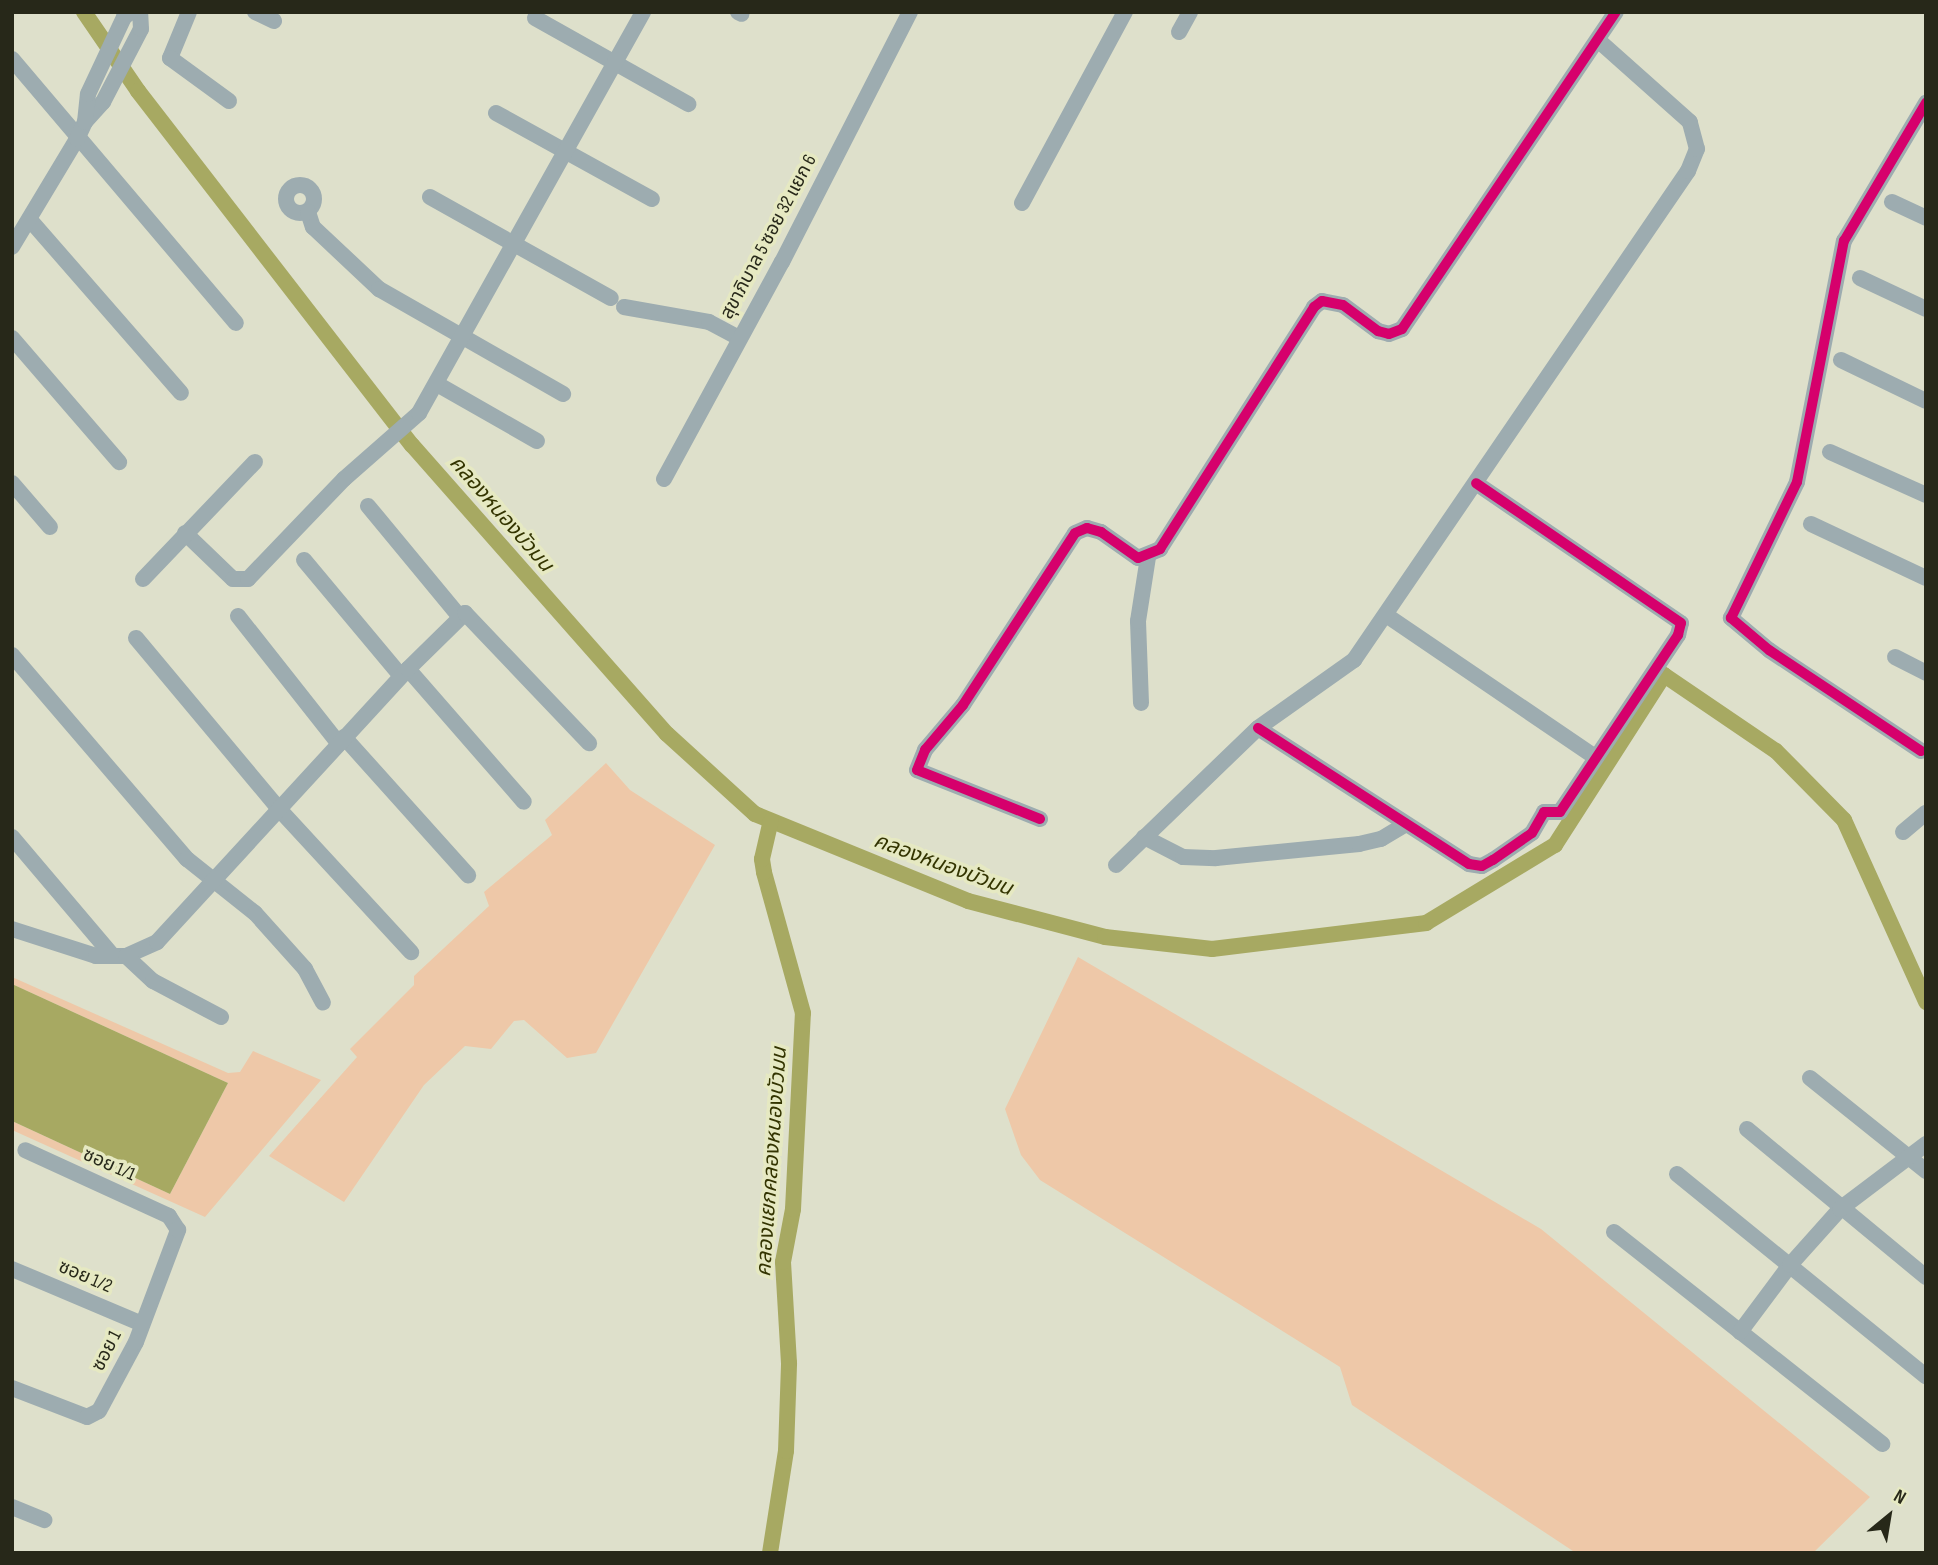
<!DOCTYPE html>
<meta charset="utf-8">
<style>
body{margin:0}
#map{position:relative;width:1938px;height:1565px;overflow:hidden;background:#dee0cb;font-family:"Sofia Sans Condensed","Noto Sans Thai",sans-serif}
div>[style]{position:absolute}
.green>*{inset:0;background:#eec8a8}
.water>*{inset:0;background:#a7a962}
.canal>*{height:16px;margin:-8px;padding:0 8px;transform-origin:8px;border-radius:8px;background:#a7a962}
.minor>*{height:16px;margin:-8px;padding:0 8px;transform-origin:8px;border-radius:8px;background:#9dacb0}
.minor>.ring{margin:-8px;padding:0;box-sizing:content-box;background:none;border:16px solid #9dacb0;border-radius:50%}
.cycleway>*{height:10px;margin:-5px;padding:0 5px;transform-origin:5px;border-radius:5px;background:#d6006c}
span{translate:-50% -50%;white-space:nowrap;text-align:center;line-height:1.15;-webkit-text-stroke:7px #e6e9c2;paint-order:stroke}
.street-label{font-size:19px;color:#272819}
.water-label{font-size:21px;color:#333400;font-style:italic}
.frame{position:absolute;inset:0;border:14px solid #272819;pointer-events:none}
.north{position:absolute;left:1854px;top:1481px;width:70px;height:70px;-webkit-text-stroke:5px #e6e9c2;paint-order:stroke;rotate:30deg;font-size:19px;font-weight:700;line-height:28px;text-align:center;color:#272819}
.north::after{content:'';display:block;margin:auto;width:24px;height:32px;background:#272819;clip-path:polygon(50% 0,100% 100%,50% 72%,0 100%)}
</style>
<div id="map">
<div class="green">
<div style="clip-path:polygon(606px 763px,630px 790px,715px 845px,596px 1053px,567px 1058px,524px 1020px,514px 1021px,491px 1049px,465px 1046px,424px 1085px,344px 1202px,269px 1156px,357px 1057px,350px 1049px,414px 985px,414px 976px,489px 906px,484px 892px,552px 835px,545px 820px)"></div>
<div style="clip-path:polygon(1078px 957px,1541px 1229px,1870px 1497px,1813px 1553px,1576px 1553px,1352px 1405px,1340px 1367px,1040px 1180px,1021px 1155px,1005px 1109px)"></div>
<div style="clip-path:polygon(12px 977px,228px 1073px,240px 1072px,253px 1051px,321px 1080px,205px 1217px,12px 1130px,12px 1121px,170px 1194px,228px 1083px,12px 984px)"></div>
</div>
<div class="water">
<div style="clip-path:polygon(12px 984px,228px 1083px,170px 1194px,12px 1121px)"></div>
</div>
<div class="canal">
<div style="left:84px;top:12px;width:96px;rotate:55.6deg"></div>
<div style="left:138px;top:91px;width:448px;rotate:52.3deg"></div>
<div style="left:412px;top:445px;width:385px;rotate:48.6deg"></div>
<div style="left:667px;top:734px;width:119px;rotate:42.3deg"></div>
<div style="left:755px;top:814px;width:230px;rotate:22.2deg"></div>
<div style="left:968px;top:901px;width:142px;rotate:14.7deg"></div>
<div style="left:1105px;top:937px;width:108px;rotate:6.4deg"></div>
<div style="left:1212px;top:949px;width:216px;rotate:-6.9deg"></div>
<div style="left:1426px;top:923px;width:151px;rotate:-31.2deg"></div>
<div style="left:1555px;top:845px;width:202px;rotate:-57.3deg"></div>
<div style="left:1664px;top:675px;width:135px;rotate:34.2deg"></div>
<div style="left:1776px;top:751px;width:97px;rotate:45.4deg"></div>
<div style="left:1844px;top:820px;width:200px;rotate:65.7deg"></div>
<div style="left:770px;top:1553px;width:103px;rotate:-81.1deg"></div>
<div style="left:786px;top:1451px;width:88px;rotate:-88deg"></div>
<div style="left:789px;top:1363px;width:101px;rotate:-93.4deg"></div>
<div style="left:783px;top:1262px;width:54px;rotate:-79.3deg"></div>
<div style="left:793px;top:1209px;width:196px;rotate:-87.1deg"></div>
<div style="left:803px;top:1013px;width:146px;rotate:-105.5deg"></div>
<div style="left:764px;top:872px;width:13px;rotate:-99deg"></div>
<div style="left:762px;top:859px;width:39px;rotate:-77deg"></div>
</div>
<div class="minor">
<div style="left:189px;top:12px;width:50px;rotate:112.4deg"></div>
<div style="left:170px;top:58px;width:73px;rotate:36.1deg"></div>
<div style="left:255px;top:12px;width:21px;rotate:25deg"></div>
<div style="left:738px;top:12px;width:4px;rotate:27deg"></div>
<div style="left:535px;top:18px;width:176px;rotate:29.3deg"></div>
<div style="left:1179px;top:32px;width:23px;rotate:-61deg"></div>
<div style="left:12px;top:59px;width:346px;rotate:49.7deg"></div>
<div style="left:496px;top:113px;width:178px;rotate:28.9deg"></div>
<div style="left:85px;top:122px;width:27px;rotate:-48deg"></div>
<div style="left:103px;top:102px;width:82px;rotate:-62.5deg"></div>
<div style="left:141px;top:29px;width:17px;rotate:-93deg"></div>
<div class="ring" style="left:286px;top:185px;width:12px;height:12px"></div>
<div style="left:430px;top:197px;width:207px;rotate:29.2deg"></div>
<div style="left:1892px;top:202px;width:38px;rotate:25deg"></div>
<div style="left:1022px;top:203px;width:217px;rotate:-61.7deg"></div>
<div style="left:308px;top:212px;width:16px;rotate:72deg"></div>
<div style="left:313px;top:227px;width:91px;rotate:43.2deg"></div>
<div style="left:379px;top:289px;width:212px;rotate:29.7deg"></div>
<div style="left:31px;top:221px;width:228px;rotate:48.9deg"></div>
<div style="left:12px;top:247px;width:126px;rotate:-59deg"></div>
<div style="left:77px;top:139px;width:19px;rotate:-65deg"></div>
<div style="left:85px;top:122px;width:28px;rotate:-84deg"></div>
<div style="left:88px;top:94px;width:85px;rotate:-64.9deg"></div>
<div style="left:124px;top:17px;width:9px;rotate:-36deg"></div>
<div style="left:1860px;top:278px;width:73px;rotate:25.2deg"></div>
<div style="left:624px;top:307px;width:86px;rotate:10deg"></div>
<div style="left:709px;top:322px;width:34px;rotate:28deg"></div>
<div style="left:12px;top:338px;width:164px;rotate:49.2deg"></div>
<div style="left:1841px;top:360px;width:94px;rotate:25.8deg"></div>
<div style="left:437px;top:384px;width:115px;rotate:29.7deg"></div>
<div style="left:1830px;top:452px;width:105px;rotate:24.1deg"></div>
<div style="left:664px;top:479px;width:247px;rotate:-61.5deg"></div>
<div style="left:782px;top:262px;width:281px;rotate:-62.9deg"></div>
<div style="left:12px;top:483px;width:58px;rotate:49.2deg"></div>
<div style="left:368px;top:506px;width:143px;rotate:50.4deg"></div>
<div style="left:1811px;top:524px;width:127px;rotate:25.2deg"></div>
<div style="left:185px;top:533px;width:66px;rotate:43.8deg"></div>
<div style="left:233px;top:579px;width:15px"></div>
<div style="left:248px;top:579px;width:139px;rotate:-46.2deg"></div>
<div style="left:344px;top:479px;width:100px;rotate:-41.3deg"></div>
<div style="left:419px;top:413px;width:459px;rotate:-60.8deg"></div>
<div style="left:304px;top:560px;width:151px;rotate:50.1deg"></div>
<div style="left:143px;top:579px;width:162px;rotate:-46.3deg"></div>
<div style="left:1386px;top:615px;width:253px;rotate:34.2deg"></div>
<div style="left:238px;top:616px;width:163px;rotate:51.7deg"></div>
<div style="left:136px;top:638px;width:223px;rotate:50.1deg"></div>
<div style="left:279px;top:809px;width:195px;rotate:47.3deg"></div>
<div style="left:12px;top:655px;width:269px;rotate:49.4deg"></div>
<div style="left:187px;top:859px;width:87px;rotate:38.5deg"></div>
<div style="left:255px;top:913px;width:75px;rotate:48.2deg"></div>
<div style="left:305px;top:969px;width:38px;rotate:62deg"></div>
<div style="left:1895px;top:657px;width:35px;rotate:27deg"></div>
<div style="left:408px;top:669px;width:176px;rotate:48.9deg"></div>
<div style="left:1141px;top:703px;width:82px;rotate:-92.1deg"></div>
<div style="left:1138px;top:621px;width:65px;rotate:-81.1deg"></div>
<div style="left:1258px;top:728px;width:251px;rotate:32.8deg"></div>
<div style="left:1469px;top:864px;width:13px;rotate:9deg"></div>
<div style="left:1482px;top:866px;width:13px;rotate:-29deg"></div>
<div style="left:1493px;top:860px;width:47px;rotate:-34.7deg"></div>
<div style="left:1532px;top:833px;width:24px;rotate:-60deg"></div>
<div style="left:1544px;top:812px;width:16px"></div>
<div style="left:1560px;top:812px;width:213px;rotate:-56.3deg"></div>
<div style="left:1678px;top:635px;width:12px;rotate:-76deg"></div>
<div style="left:1681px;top:623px;width:248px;rotate:-145.7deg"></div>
<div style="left:344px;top:737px;width:186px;rotate:48.1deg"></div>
<div style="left:1921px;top:751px;width:182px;rotate:-146.4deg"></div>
<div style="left:1769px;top:650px;width:50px;rotate:-139.9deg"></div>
<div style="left:1731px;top:618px;width:151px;rotate:-64.1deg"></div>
<div style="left:1797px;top:482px;width:246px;rotate:-79deg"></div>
<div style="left:1844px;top:241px;width:161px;rotate:-59.3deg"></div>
<div style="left:1040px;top:819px;width:132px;rotate:-158.3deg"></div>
<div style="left:917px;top:770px;width:22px;rotate:-68deg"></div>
<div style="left:925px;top:750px;width:59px;rotate:-49.8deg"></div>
<div style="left:963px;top:705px;width:205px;rotate:-56.9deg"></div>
<div style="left:1075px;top:533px;width:13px;rotate:-23deg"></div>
<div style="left:1087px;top:528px;width:15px;rotate:16deg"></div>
<div style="left:1101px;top:532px;width:45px;rotate:35.1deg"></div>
<div style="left:1138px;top:558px;width:24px;rotate:-22deg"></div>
<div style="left:1160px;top:549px;width:287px;rotate:-57.5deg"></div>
<div style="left:1314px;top:307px;width:10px;rotate:-37deg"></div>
<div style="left:1322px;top:301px;width:21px;rotate:11deg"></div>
<div style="left:1343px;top:305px;width:44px;rotate:36.6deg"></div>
<div style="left:1378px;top:331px;width:11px;rotate:15deg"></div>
<div style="left:1389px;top:334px;width:14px;rotate:-21deg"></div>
<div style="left:1402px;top:329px;width:382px;rotate:-56deg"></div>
<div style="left:1903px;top:832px;width:30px;rotate:-40deg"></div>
<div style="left:12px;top:837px;width:156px;rotate:49.7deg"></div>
<div style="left:1144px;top:837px;width:44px;rotate:27.1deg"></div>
<div style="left:1183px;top:857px;width:33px;rotate:2deg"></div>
<div style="left:1216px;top:858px;width:144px;rotate:-5.6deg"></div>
<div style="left:1359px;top:844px;width:23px;rotate:-13deg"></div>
<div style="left:1381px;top:839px;width:29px;rotate:-31deg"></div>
<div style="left:1116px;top:865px;width:197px;rotate:-44deg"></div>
<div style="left:1258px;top:728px;width:118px;rotate:-35.3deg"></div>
<div style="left:1354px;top:660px;width:592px;rotate:-55.67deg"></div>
<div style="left:1688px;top:171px;width:24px;rotate:-68deg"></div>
<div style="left:1697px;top:149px;width:28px;rotate:-105deg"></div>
<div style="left:1690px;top:122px;width:123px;rotate:-138.3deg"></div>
<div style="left:12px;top:929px;width:88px;rotate:17.8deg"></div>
<div style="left:96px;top:956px;width:30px"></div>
<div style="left:126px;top:956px;width:34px;rotate:-24deg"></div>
<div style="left:157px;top:942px;width:371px;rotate:-47.4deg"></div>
<div style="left:408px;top:669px;width:80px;rotate:-44.5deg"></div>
<div style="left:465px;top:613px;width:180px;rotate:46.4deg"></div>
<div style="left:126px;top:956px;width:37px;rotate:43deg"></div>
<div style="left:153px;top:981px;width:77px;rotate:27.9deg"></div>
<div style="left:1810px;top:1078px;width:149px;rotate:38.7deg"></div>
<div style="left:1747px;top:1129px;width:232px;rotate:39.6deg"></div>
<div style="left:1677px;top:1174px;width:321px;rotate:39.1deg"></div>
<div style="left:1614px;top:1232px;width:342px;rotate:38.3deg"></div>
<div style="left:12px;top:1269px;width:141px;rotate:22.9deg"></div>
<div style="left:1740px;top:1332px;width:84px;rotate:-53.3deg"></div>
<div style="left:1790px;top:1265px;width:75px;rotate:-48.2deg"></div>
<div style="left:1840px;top:1209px;width:108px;rotate:-37.1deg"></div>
<div style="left:12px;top:1388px;width:80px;rotate:21.1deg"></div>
<div style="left:87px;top:1417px;width:13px;rotate:-27deg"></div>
<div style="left:99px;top:1411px;width:78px;rotate:-61.8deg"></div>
<div style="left:136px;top:1342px;width:120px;rotate:-69.4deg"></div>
<div style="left:178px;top:1230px;width:17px;rotate:-123deg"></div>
<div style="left:169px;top:1216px;width:158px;rotate:-155.4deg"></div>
<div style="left:12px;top:1507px;width:35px;rotate:22deg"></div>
</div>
<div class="cycleway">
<div style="left:1258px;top:728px;width:251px;rotate:32.8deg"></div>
<div style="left:1469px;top:864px;width:13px;rotate:9deg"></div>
<div style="left:1482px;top:866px;width:13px;rotate:-29deg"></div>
<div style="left:1493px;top:860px;width:47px;rotate:-34.7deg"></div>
<div style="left:1532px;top:833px;width:24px;rotate:-60deg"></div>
<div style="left:1544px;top:812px;width:16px"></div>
<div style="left:1560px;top:812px;width:213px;rotate:-56.3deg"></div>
<div style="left:1678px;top:635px;width:12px;rotate:-76deg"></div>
<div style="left:1681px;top:623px;width:248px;rotate:-145.7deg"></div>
<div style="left:1921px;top:751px;width:182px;rotate:-146.4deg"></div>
<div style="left:1769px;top:650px;width:50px;rotate:-139.9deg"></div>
<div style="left:1731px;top:618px;width:151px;rotate:-64.1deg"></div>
<div style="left:1797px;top:482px;width:246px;rotate:-79deg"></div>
<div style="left:1844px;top:241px;width:161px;rotate:-59.3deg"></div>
<div style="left:1040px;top:819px;width:132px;rotate:-158.3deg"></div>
<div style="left:917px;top:770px;width:22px;rotate:-68deg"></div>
<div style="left:925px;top:750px;width:59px;rotate:-49.8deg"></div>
<div style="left:963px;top:705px;width:205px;rotate:-56.9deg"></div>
<div style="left:1075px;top:533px;width:13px;rotate:-23deg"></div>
<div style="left:1087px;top:528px;width:15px;rotate:16deg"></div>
<div style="left:1101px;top:532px;width:45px;rotate:35.1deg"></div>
<div style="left:1138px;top:558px;width:24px;rotate:-22deg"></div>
<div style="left:1160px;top:549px;width:287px;rotate:-57.5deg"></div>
<div style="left:1314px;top:307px;width:10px;rotate:-37deg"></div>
<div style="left:1322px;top:301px;width:21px;rotate:11deg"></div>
<div style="left:1343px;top:305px;width:44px;rotate:36.6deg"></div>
<div style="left:1378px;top:331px;width:11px;rotate:15deg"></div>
<div style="left:1389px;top:334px;width:14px;rotate:-21deg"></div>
<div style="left:1402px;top:329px;width:382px;rotate:-56deg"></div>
</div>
<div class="street-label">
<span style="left:769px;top:237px;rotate:-62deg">สุขาภิบาล 5 ซอย 32 แยก 6</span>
<span style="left:109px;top:1165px;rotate:24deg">ซอย 1/1</span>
<span style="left:85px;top:1277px;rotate:23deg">ซอย 1/2</span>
<span style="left:107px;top:1351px;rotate:-63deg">ซอย 1</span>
</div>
<div class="water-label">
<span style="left:501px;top:514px;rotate:49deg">คลองหนองบัวมน</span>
<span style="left:943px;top:865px;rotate:20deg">คลองหนองบัวมน</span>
<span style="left:772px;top:1162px;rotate:-86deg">คลองแยกคลองหนองบัวมน</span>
</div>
<div class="frame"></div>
<div class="north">N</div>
</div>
